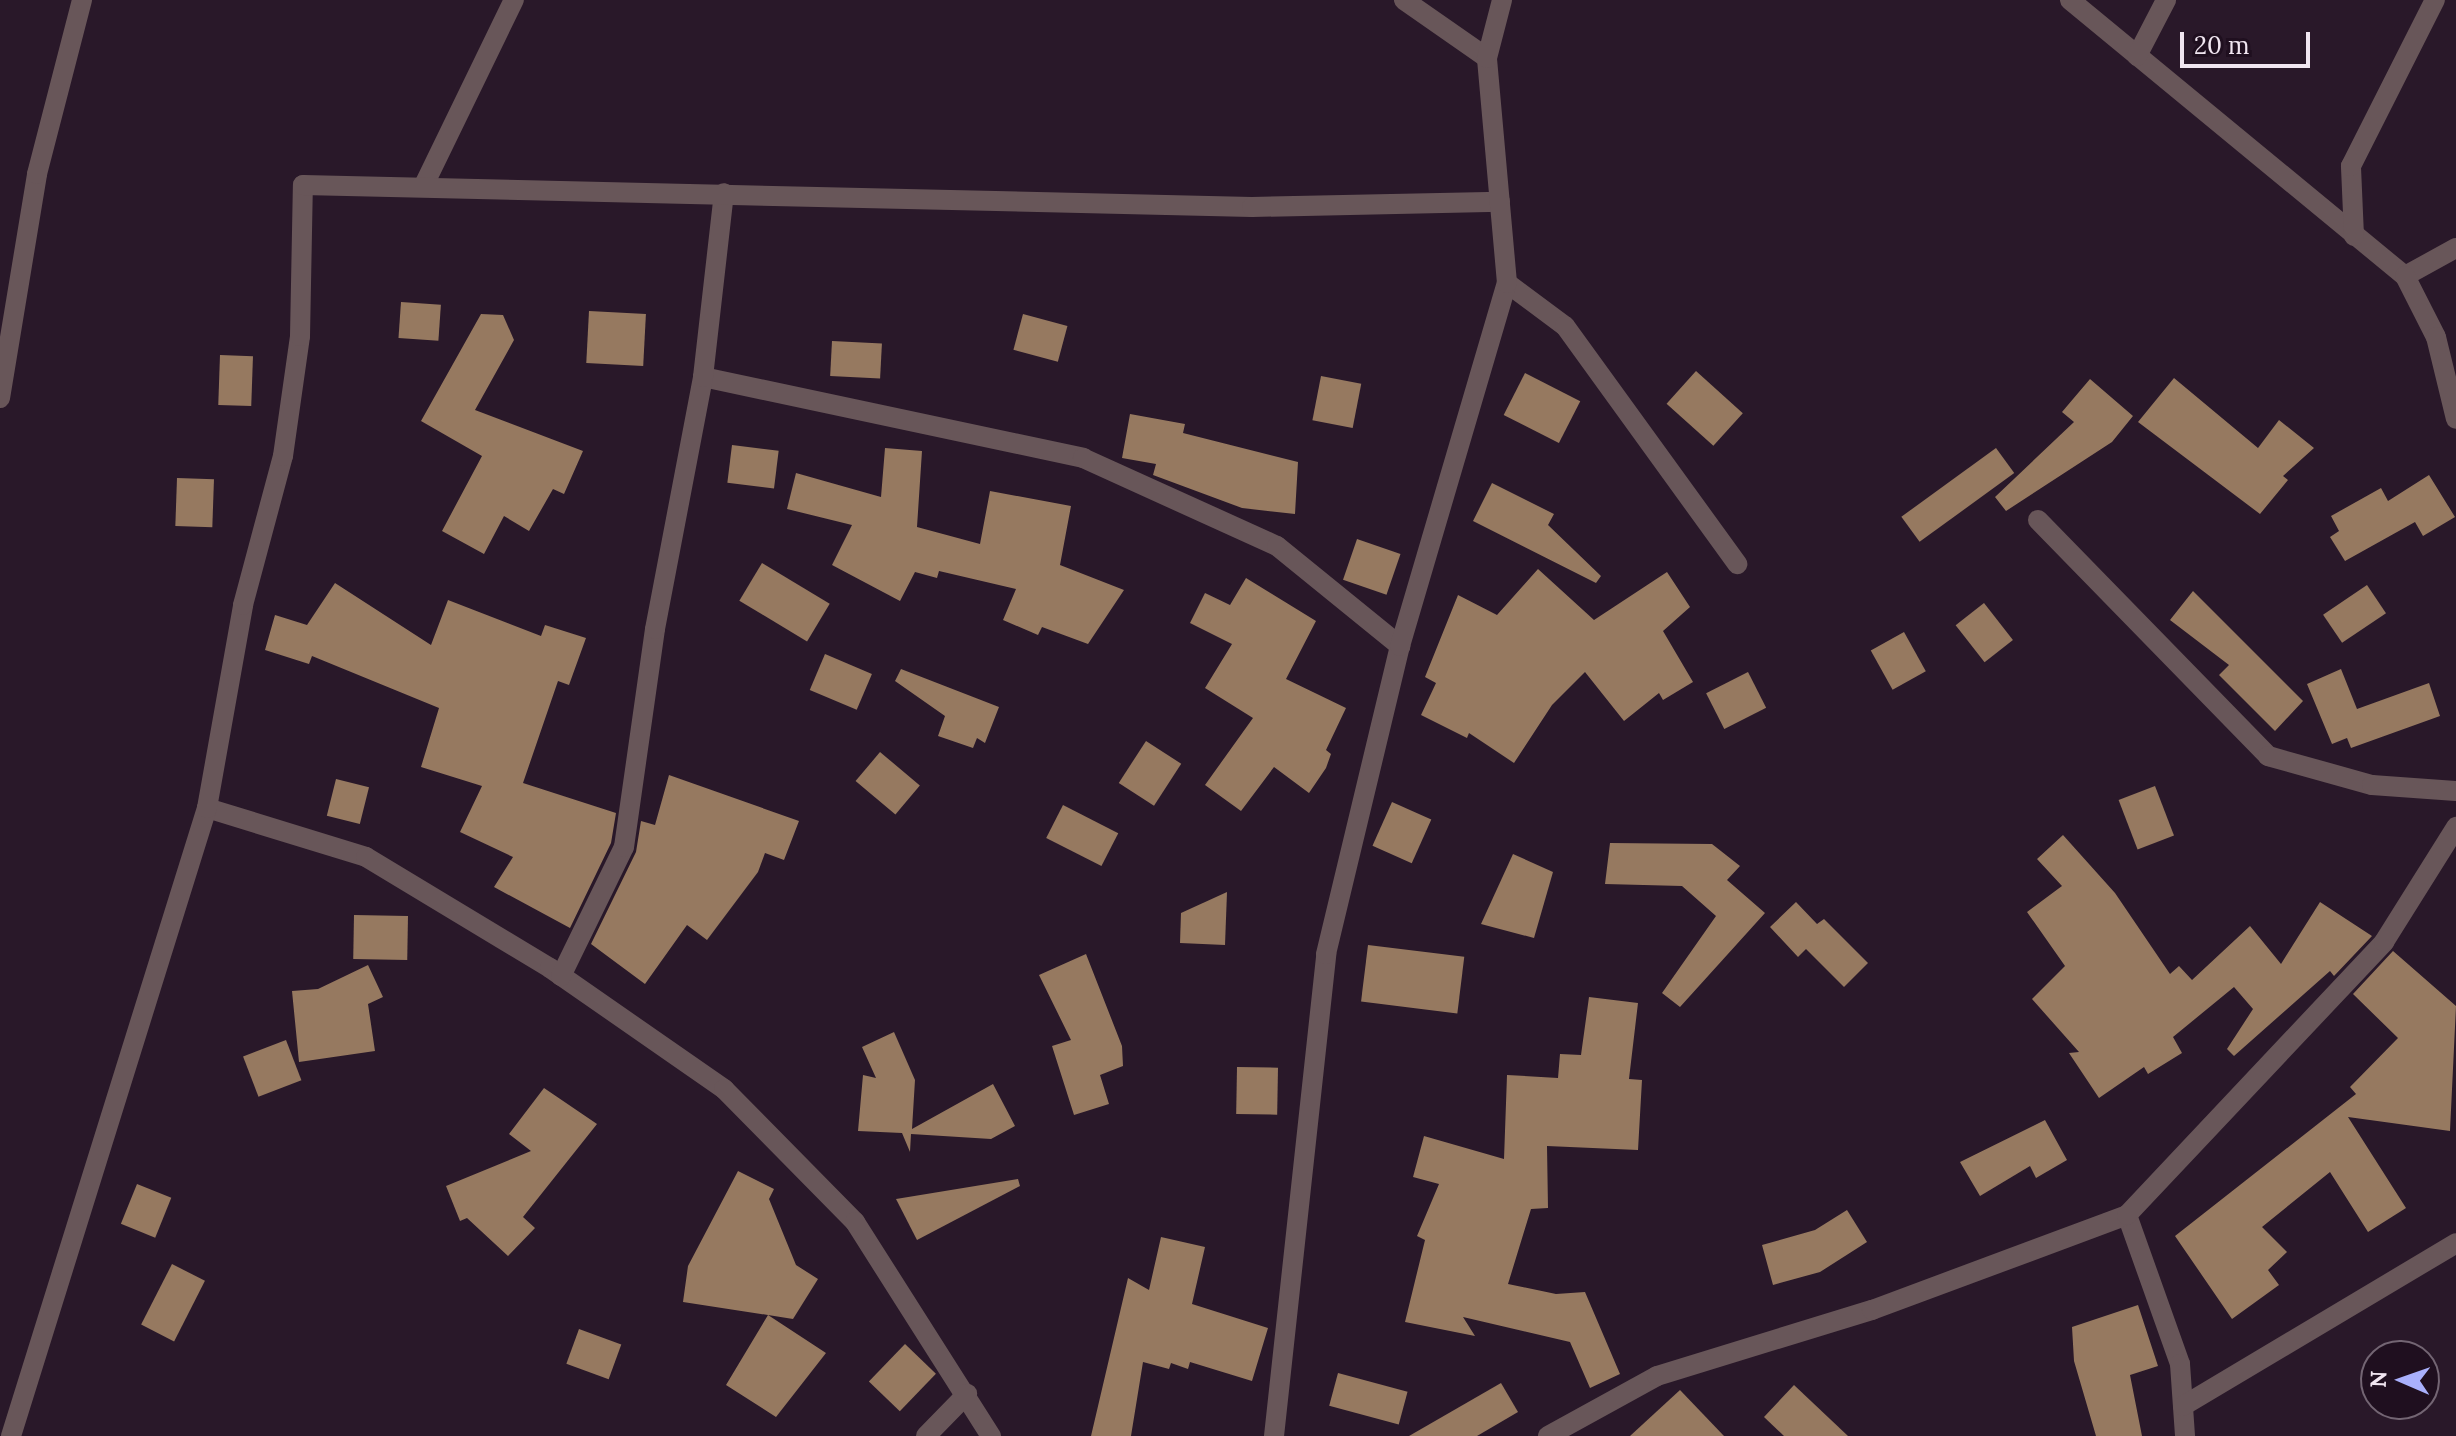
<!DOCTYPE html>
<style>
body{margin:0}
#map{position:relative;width:2456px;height:1436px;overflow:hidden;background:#291829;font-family:Lora,serif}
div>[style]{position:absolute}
.building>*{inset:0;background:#967960;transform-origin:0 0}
.street>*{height:20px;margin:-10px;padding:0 10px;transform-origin:10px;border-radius:10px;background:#685659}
span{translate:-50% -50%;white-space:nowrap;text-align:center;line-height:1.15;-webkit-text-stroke:8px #1f0f1f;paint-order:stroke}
.north{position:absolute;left:2360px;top:1340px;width:80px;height:80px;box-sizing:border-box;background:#1f0f1f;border:2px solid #736573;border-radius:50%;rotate:272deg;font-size:22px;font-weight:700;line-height:32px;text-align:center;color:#f1e6f1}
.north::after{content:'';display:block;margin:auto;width:28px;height:36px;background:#a9b0fc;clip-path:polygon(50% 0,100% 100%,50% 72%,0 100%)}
.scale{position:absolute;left:2180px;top:32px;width:130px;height:36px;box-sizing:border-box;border:4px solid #f1e6f1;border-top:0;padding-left:10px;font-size:24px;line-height:28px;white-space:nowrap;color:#f1e6f1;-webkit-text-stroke:6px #1f0f1f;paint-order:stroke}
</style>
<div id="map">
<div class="building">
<div style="left:401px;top:302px;width:40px;height:36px;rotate:4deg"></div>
<div style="left:589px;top:311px;width:57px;height:52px;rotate:3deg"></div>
<div style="clip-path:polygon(481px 314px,503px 315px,514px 340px,475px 410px,583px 451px,564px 494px,553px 489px,529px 531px,504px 516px,484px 554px,442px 531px,482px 456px,421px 421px)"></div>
<div style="left:1023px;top:314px;width:46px;height:37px;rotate:15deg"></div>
<div style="left:832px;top:341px;width:50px;height:35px;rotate:3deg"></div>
<div style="left:220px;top:355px;width:33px;height:50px;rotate:2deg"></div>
<div style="left:1696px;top:371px;width:63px;height:44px;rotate:42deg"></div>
<div style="left:1525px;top:373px;width:62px;height:47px;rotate:27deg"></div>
<div style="left:1321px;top:376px;width:41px;height:45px;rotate:11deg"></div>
<div style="clip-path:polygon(2174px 378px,2258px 448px,2279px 420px,2314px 448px,2283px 476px,2288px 480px,2260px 514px,2138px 422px)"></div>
<div style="clip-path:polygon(2090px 379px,2133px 416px,2112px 442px,2006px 511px,1995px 497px,2074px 422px,2062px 412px)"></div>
<div style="clip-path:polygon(1130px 414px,1185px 424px,1183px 433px,1298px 462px,1295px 514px,1242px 508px,1153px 475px,1156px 464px,1122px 458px)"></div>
<div style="left:732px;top:445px;width:47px;height:38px;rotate:7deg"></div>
<div style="clip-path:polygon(885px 448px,922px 451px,917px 527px,980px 544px,990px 491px,1071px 506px,1060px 565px,1124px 590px,1088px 644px,1042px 627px,1038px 635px,1003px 620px,1016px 589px,939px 571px,937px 578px,915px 572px,900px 601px,832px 565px,852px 525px,787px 509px,796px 473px,881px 497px)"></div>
<div style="left:1996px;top:448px;width:31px;height:117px;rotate:54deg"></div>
<div style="clip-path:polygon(2429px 475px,2455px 517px,2423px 536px,2415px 522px,2345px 561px,2330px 537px,2339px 531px,2331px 516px,2381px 488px,2388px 501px)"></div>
<div style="left:177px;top:478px;width:37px;height:48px;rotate:2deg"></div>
<div style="clip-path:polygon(1492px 483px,1554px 514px,1548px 525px,1601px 576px,1596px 583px,1473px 521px)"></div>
<div style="left:1357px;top:539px;width:46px;height:43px;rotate:19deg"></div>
<div style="left:762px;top:563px;width:79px;height:44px;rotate:31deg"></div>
<div style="clip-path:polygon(1538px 569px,1594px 620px,1667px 572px,1690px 607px,1663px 631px,1693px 682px,1663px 700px,1659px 693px,1624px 721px,1585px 672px,1552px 705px,1514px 763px,1469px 733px,1467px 738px,1421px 715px,1436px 683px,1425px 677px,1458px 595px,1497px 615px)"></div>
<div style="clip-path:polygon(1246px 578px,1316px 621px,1286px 679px,1346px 708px,1326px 750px,1331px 754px,1326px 768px,1309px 793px,1274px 767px,1241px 811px,1205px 785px,1253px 718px,1205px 688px,1232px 644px,1190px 623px,1205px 593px,1230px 605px)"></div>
<div style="clip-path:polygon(335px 583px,431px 645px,448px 600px,541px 636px,545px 625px,586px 638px,569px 685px,558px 681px,523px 783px,616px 813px,611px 843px,570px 928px,494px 887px,513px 857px,460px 832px,482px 786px,421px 767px,439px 708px,312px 656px,309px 664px,265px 650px,275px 615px,307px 625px)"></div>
<div style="left:2367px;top:585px;width:34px;height:53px;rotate:56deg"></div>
<div style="clip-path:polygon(2193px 591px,2303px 701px,2275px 731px,2219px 675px,2229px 665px,2170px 620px)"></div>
<div style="left:1984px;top:603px;width:47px;height:36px;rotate:52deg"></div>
<div style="left:1904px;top:632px;width:45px;height:38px;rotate:61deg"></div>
<div style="left:825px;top:654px;width:51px;height:39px;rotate:23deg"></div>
<div style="clip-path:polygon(901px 669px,999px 707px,985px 743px,977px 738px,973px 748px,938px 736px,945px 716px,895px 681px)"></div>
<div style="clip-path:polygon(2341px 669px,2357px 709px,2429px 683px,2440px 716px,2351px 748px,2347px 738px,2332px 744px,2307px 684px)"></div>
<div style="left:1748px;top:672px;width:40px;height:47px;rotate:63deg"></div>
<div style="left:1146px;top:741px;width:42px;height:50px;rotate:33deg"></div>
<div style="left:880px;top:752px;width:52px;height:38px;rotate:40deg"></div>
<div style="clip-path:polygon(669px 775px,799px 821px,784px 860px,765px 853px,758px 872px,707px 940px,687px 925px,645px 984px,591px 944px,636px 852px,641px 821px,655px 825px)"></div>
<div style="left:336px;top:779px;width:34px;height:38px;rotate:14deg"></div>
<div style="left:2155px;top:786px;width:53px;height:39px;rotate:69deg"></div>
<div style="left:1392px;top:802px;width:43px;height:48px;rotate:24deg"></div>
<div style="left:1063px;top:805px;width:62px;height:37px;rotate:27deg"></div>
<div style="clip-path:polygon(2063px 835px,2115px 893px,2170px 974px,2179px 966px,2192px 980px,2250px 926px,2281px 964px,2320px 902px,2372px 936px,2334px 976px,2330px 971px,2234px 1056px,2227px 1049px,2253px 1009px,2234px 987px,2173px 1037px,2182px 1053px,2148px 1074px,2144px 1067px,2099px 1098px,2069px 1053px,2079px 1052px,2032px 999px,2065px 966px,2027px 912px,2062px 886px,2037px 859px)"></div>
<div style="clip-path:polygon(1610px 843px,1712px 844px,1740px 866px,1727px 880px,1765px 913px,1680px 1007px,1662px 993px,1716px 916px,1682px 886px,1605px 884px)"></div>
<div style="clip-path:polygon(1513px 854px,1553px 872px,1534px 938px,1481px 924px)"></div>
<div style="clip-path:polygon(1227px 892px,1225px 945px,1180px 943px,1181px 913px)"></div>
<div style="clip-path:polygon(1796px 902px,1817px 924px,1824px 919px,1868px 963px,1844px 987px,1806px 949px,1798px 957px,1770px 927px)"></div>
<div style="left:354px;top:915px;width:54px;height:44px;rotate:1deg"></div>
<div style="left:1368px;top:945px;width:97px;height:57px;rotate:7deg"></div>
<div style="clip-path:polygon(2393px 951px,2456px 1006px,2450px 1131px,2348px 1117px,2406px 1208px,2368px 1232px,2330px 1172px,2262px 1227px,2287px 1252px,2268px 1270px,2279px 1285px,2232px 1319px,2175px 1236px,2356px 1094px,2350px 1087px,2398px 1038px,2353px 994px)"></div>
<div style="clip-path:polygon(1086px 954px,1122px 1046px,1123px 1066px,1100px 1075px,1109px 1104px,1074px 1115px,1052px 1046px,1071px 1040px,1039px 975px)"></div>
<div style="clip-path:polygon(368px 965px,383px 997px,368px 1004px,375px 1051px,299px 1062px,292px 991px,318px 989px)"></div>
<div style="clip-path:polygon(1589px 997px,1638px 1003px,1629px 1079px,1642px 1080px,1638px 1150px,1547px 1146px,1548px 1208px,1531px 1209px,1508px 1284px,1556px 1294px,1585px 1292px,1620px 1374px,1590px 1388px,1570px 1342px,1463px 1317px,1475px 1336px,1405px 1322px,1425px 1240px,1417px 1236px,1439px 1184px,1413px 1177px,1424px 1136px,1504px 1159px,1507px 1075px,1558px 1078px,1560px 1054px,1581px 1055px)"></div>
<div style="clip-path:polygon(894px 1032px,915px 1080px,912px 1129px,993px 1084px,1015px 1126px,991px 1139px,911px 1134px,910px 1152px,902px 1133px,858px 1131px,863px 1075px,876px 1078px,862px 1047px)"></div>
<div style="left:286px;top:1040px;width:43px;height:46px;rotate:69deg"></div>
<div style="left:1237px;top:1067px;width:41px;height:47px;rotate:1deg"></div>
<div style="clip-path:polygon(544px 1088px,597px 1124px,523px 1217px,535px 1228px,508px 1256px,467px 1218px,460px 1221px,446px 1186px,531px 1151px,509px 1134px)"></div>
<div style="clip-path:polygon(2045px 1120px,2067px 1160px,2036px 1178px,2030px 1166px,1980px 1196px,1960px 1162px)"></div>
<div style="clip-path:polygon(738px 1171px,774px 1189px,769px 1199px,796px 1265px,818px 1279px,793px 1319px,768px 1315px,826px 1353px,776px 1417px,726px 1385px,768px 1315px,683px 1302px,688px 1266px)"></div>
<div style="clip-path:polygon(1018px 1179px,1020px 1186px,917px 1240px,896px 1199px)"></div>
<div style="left:137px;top:1184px;width:37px;height:43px;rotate:22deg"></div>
<div style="clip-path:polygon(1847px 1210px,1867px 1242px,1820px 1272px,1773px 1285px,1762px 1245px,1815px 1230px)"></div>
<div style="clip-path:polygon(1161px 1237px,1205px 1247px,1192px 1304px,1268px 1328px,1252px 1381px,1190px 1362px,1188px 1369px,1171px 1363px,1169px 1369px,1143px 1362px,1131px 1436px,1091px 1436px,1128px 1278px,1149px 1290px)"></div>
<div style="left:172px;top:1264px;width:37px;height:68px;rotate:27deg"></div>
<div style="clip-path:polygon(2138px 1305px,2158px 1366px,2130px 1375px,2142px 1436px,2096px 1436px,2074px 1361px,2072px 1327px)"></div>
<div style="left:579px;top:1329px;width:45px;height:37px;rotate:20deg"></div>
<div style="left:905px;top:1344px;width:43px;height:52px;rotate:44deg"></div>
<div style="left:1338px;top:1373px;width:72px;height:34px;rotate:15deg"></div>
<div style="clip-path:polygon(1501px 1383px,1518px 1412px,1477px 1436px,1409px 1436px)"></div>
<div style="clip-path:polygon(1794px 1385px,1848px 1436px,1784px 1436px,1764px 1417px)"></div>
<div style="clip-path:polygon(1680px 1390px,1724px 1436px,1630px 1436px)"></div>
</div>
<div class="street">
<div style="left:1404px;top:0;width:101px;rotate:34.9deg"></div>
<div style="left:2070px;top:0;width:434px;rotate:39.5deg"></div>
<div style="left:2405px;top:276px;width:58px;rotate:-28.8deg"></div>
<div style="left:2137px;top:56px;width:63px;rotate:-62.6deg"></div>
<div style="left:423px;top:187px;width:208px;rotate:-64.1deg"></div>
<div style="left:2354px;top:236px;width:70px;rotate:-92.5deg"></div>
<div style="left:2351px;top:166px;width:186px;rotate:-63.2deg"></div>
<div style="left:2405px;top:276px;width:68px;rotate:63.1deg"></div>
<div style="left:2436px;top:337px;width:84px;rotate:76.3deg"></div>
<div style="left:1507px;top:283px;width:72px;rotate:36.6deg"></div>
<div style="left:1565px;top:326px;width:294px;rotate:54.1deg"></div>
<div style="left:703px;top:377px;width:389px;rotate:12deg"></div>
<div style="left:1083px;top:458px;width:213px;rotate:24.4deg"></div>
<div style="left:1277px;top:546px;width:159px;rotate:39.1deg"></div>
<div style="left:0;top:398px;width:227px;rotate:-80.6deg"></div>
<div style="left:37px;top:174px;width:180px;rotate:-75.5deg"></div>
<div style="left:2038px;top:520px;width:330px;rotate:45.7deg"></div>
<div style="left:2268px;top:756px;width:108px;rotate:15.6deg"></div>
<div style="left:2372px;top:785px;width:84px;rotate:4.1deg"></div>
<div style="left:207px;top:808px;width:166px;rotate:17.1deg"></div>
<div style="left:366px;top:857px;width:215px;rotate:31.1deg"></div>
<div style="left:550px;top:968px;width:212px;rotate:34.8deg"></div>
<div style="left:724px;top:1089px;width:187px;rotate:45.4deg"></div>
<div style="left:855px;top:1222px;width:254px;rotate:57.6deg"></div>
<div style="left:561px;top:976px;width:144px;rotate:-64deg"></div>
<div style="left:624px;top:847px;width:220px;rotate:-81.9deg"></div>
<div style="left:655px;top:629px;width:257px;rotate:-79.2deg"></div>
<div style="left:703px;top:377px;width:185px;rotate:-83.5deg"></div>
<div style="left:2127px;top:1215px;width:158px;rotate:70.4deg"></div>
<div style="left:2180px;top:1364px;width:72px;rotate:86deg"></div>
<div style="left:2183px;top:1406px;width:318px;rotate:-30.8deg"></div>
<div style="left:11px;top:1436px;width:658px;rotate:-72.67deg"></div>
<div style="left:207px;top:808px;width:206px;rotate:-79.9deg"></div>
<div style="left:243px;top:605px;width:154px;rotate:-75deg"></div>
<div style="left:283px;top:456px;width:121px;rotate:-81.9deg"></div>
<div style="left:300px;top:336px;width:151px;rotate:-88.9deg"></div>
<div style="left:303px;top:185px;width:949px;rotate:1.33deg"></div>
<div style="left:1252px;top:207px;width:248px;rotate:-1.2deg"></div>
<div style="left:926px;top:1436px;width:59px;rotate:-45.7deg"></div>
<div style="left:1274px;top:1436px;width:485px;rotate:-83.8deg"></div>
<div style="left:1326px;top:954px;width:317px;rotate:-76.5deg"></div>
<div style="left:1400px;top:646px;width:378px;rotate:-73.6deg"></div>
<div style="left:1507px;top:283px;width:226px;rotate:-95.1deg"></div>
<div style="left:1487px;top:58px;width:60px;rotate:-75.5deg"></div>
<div style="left:1548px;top:1436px;width:124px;rotate:-28.8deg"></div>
<div style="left:1657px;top:1376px;width:225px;rotate:-17.1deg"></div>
<div style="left:1872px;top:1310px;width:272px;rotate:-20.4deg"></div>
<div style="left:2127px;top:1215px;width:375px;rotate:-46.7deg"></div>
<div style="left:2384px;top:942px;width:136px;rotate:-57.9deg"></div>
</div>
<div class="north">N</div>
<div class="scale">20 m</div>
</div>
